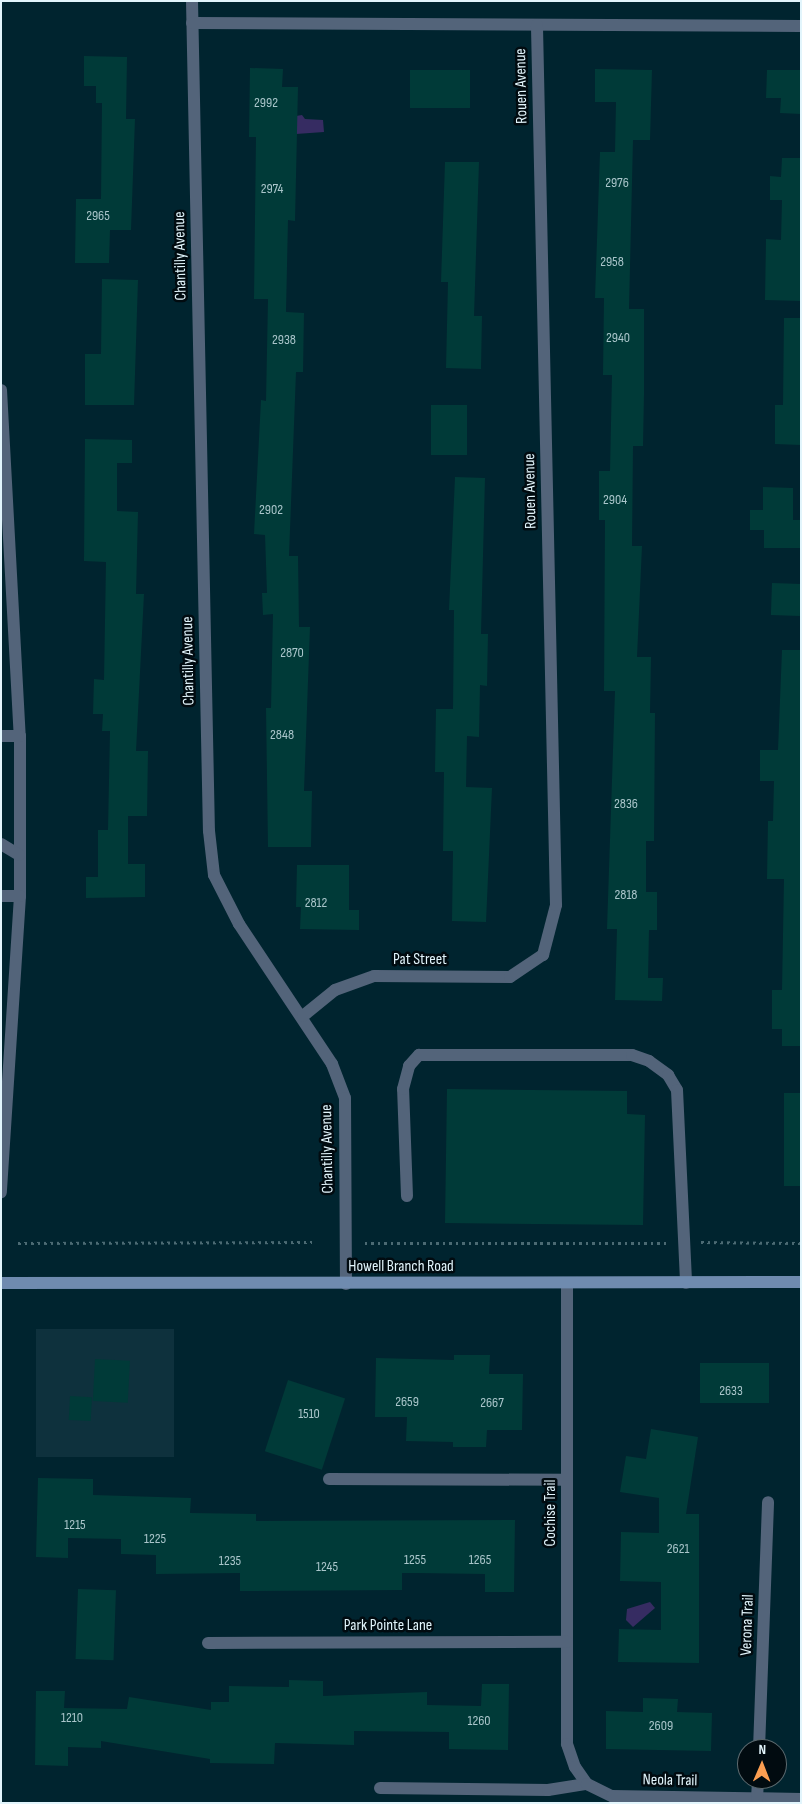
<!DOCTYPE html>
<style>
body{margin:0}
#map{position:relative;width:802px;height:1804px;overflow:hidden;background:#00242f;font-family:"Sofia Sans Condensed",sans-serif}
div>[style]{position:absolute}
.built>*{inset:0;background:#0e313d;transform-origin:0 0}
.water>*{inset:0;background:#362c62}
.building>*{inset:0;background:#003a38;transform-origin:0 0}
.path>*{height:3px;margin-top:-1.5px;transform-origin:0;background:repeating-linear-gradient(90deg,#4b6a73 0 2.5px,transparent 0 6.5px)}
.service>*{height:12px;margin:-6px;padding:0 6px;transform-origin:6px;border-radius:6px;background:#53647a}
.minor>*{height:12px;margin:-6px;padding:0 6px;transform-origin:6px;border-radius:6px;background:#53647a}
.secondary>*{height:12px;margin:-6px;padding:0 6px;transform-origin:6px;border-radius:6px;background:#6f8baf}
span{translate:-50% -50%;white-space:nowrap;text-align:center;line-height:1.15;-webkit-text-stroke:5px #010b10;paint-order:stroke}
.number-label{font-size:14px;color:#aac6cb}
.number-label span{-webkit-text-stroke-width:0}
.street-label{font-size:16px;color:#e2f5fc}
.frame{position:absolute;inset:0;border:2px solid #e2f5fc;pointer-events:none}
.north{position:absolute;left:737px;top:1739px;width:50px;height:50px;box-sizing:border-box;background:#010b10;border:1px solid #5b696e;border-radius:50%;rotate:1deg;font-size:14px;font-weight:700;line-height:20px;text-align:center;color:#e2f5fc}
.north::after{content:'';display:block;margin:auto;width:18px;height:22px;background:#fb9e51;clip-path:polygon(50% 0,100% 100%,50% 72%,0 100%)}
</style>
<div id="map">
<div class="built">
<div style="left:36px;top:1329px;width:138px;height:128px"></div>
</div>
<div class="water">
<div style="clip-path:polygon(302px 115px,305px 119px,323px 120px,324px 132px,296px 134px,296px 116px)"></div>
<div style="clip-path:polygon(650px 1602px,655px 1608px,633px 1627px,626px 1620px,627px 1609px)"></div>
</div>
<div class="building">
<div style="clip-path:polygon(84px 56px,127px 57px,126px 119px,135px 119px,131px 230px,110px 230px,109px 263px,75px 263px,76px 199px,101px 199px,102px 103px,96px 103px,96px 86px,84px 86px)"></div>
<div style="clip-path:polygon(250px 68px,283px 69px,282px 87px,298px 87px,295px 221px,288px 220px,286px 312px,304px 313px,303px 372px,296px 372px,289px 556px,298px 556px,299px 627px,310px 627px,304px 791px,312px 791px,311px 847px,268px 847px,266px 708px,271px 708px,273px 614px,263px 615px,262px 593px,267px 593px,265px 535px,254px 534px,261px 400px,266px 401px,268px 299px,254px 299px,256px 137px,249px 137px)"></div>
<div style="clip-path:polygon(595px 69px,652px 70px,650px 140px,633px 140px,629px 309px,644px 309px,644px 394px,643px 446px,633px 446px,632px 546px,642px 546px,637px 657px,651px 657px,650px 713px,655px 713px,654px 841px,646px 841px,646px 892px,657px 892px,657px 930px,649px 930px,648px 978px,663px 978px,662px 1001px,615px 1000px,617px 929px,607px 929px,615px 691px,604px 691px,605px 520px,599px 520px,599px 471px,610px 471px,612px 375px,603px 375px,604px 298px,595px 298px,600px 152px,615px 152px,616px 102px,595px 102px)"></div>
<div style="left:410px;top:70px;width:60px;height:38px"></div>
<div style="clip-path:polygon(767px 70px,801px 70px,801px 114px,780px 113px,781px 98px,766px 98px)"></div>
<div style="clip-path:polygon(782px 158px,801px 158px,801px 301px,765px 300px,766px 239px,781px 240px,782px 200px,770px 200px,770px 176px,781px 177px)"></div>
<div style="clip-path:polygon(445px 162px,479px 162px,474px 316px,482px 316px,481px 369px,446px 368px,448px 282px,441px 282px)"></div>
<div style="clip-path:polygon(102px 279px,138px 280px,134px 405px,85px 405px,85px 354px,101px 354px)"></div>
<div style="clip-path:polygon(784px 318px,801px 318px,801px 445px,775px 444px,775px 405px,783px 405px)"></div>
<div style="left:431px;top:405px;width:36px;height:50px"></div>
<div style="clip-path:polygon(85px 439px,132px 440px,132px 463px,117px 463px,117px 511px,138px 512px,136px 594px,144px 594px,136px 751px,148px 751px,147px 816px,128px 816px,128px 864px,145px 864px,145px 897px,86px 898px,86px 877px,98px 877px,98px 830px,108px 830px,110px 731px,102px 731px,103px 714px,93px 714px,94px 679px,104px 680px,106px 562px,84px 561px)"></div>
<div style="clip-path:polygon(455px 477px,485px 478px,481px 634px,488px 634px,487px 686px,480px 685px,479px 737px,467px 736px,466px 787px,492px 788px,486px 922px,452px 921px,453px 851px,443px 851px,444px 772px,435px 772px,436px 709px,453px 709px,454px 610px,449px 610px)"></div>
<div style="clip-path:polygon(763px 487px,793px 488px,793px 520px,801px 520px,801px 548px,764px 548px,764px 530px,750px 530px,750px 510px,763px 510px)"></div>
<div style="left:772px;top:583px;width:29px;height:32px;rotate:2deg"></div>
<div style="clip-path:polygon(782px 650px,801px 650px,801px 1046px,782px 1046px,782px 1029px,772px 1029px,772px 990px,782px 990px,784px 879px,767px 879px,768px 821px,773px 821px,774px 781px,760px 781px,760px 750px,778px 750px)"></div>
<div style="clip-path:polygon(297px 865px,349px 865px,349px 910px,359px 910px,359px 930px,300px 929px,301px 907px,296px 907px)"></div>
<div style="clip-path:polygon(447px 1089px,627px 1091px,627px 1114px,645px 1115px,643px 1225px,445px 1223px)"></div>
<div style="left:784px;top:1093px;width:17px;height:93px"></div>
<div style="clip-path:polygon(454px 1355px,490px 1355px,489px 1374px,523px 1374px,522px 1430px,487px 1430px,486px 1447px,453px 1447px,453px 1442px,406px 1441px,407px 1417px,375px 1417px,376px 1358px,454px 1360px)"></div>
<div style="left:95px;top:1359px;width:35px;height:42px;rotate:3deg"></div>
<div style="left:700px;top:1363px;width:69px;height:40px"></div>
<div style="left:288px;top:1380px;width:60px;height:75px;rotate:18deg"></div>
<div style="left:70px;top:1396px;width:22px;height:24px;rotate:3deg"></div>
<div style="clip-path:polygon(651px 1429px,698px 1437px,686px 1514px,699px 1514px,699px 1663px,618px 1662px,619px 1629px,661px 1630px,661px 1582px,620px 1581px,621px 1532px,659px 1533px,659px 1498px,620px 1492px,626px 1456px,646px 1459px)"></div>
<div style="clip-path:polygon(38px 1478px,93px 1479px,93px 1495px,191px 1498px,190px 1513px,256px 1514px,256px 1521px,515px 1520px,514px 1592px,485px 1592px,485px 1574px,417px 1573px,402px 1573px,402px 1590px,240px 1591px,240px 1573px,156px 1574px,156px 1555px,121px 1554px,121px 1539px,68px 1538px,68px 1558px,36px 1557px)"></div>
<div style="left:78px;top:1589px;width:38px;height:70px;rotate:2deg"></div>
<div style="clip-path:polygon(289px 1680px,323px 1681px,323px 1696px,427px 1692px,427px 1705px,481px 1706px,482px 1684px,509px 1684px,508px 1750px,449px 1749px,449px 1732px,354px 1731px,354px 1745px,275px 1743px,274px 1764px,210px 1763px,210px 1759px,101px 1741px,101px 1748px,68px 1747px,68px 1766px,35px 1765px,36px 1691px,65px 1691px,64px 1708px,127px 1709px,129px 1697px,211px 1710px,211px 1702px,229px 1702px,229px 1686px,289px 1687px)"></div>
<div style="clip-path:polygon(643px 1698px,678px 1699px,677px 1712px,712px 1713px,711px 1751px,606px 1749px,606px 1711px,643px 1712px)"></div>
</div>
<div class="path">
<div style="left:701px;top:1242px;width:100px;rotate:0.6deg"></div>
<div style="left:18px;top:1243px;width:294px;rotate:-0.2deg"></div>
<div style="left:365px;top:1243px;width:303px"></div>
</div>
<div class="service">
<div style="left:1px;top:390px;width:347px;rotate:86.9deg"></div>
<div style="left:20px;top:736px;width:160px;rotate:90deg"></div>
<div style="left:20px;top:896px;width:297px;rotate:93.7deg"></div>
<div style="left:1px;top:736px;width:19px"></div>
<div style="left:1px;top:844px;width:21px;rotate:31deg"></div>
<div style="left:1px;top:896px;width:19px"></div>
<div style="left:407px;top:1196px;width:107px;rotate:-92.1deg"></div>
<div style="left:403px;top:1089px;width:24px;rotate:-75deg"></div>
<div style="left:409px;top:1066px;width:15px;rotate:-48deg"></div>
<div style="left:419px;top:1055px;width:213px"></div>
<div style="left:632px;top:1055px;width:18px;rotate:19deg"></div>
<div style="left:649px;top:1061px;width:24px;rotate:36deg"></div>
<div style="left:668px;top:1075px;width:17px;rotate:59deg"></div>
<div style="left:677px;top:1090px;width:193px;rotate:87.3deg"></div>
<div style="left:329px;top:1479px;width:238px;rotate:0.2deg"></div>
<div style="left:380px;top:1788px;width:168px;rotate:0.7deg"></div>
<div style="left:548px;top:1790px;width:39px;rotate:-9deg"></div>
</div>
<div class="minor">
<div style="left:192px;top:1px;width:830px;rotate:88.83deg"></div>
<div style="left:209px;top:831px;width:44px;rotate:83.5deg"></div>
<div style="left:214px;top:875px;width:55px;rotate:63deg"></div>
<div style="left:239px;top:924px;width:168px;rotate:56.4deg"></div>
<div style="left:332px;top:1064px;width:36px;rotate:69deg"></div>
<div style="left:345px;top:1098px;width:186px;rotate:89.7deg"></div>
<div style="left:192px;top:23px;width:609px;rotate:0.28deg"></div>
<div style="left:303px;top:1016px;width:41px;rotate:-39.1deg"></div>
<div style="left:335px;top:990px;width:41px;rotate:-19.7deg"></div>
<div style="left:374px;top:976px;width:136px;rotate:0.4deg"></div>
<div style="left:510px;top:977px;width:40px;rotate:-34deg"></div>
<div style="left:543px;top:955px;width:52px;rotate:-75.4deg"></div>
<div style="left:556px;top:905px;width:880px;rotate:-91.24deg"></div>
<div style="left:567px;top:1283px;width:461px;rotate:90deg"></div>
<div style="left:567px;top:1744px;width:24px;rotate:71deg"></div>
<div style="left:575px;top:1767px;width:21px;rotate:55deg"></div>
<div style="left:587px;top:1784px;width:28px;rotate:26deg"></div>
<div style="left:612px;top:1796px;width:189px;rotate:0.9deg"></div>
<div style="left:208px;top:1643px;width:359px;rotate:-0.2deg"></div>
<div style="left:759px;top:1749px;width:247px;rotate:-87.9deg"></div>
<div style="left:757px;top:1799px;width:20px;rotate:-87deg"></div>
</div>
<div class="secondary">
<div style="left:1px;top:1283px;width:800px;rotate:-0.07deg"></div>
</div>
<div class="number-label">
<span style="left:266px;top:103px">2992</span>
<span style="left:617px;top:183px">2976</span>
<span style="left:272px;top:189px">2974</span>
<span style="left:98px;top:216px">2965</span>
<span style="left:612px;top:262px">2958</span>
<span style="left:618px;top:338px">2940</span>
<span style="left:284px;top:340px">2938</span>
<span style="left:615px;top:500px">2904</span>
<span style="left:271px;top:510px">2902</span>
<span style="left:292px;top:653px">2870</span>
<span style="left:282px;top:735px">2848</span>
<span style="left:626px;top:804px">2836</span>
<span style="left:626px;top:895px">2818</span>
<span style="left:316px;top:903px">2812</span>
<span style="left:731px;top:1391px">2633</span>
<span style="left:407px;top:1402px">2659</span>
<span style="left:492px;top:1403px">2667</span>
<span style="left:309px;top:1414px">1510</span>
<span style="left:75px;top:1525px">1215</span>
<span style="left:155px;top:1539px">1225</span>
<span style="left:678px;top:1549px">2621</span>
<span style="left:415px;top:1560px">1255</span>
<span style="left:480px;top:1560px">1265</span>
<span style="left:230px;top:1561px">1235</span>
<span style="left:327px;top:1567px">1245</span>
<span style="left:72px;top:1718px">1210</span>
<span style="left:479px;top:1721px">1260</span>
<span style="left:661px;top:1726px">2609</span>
</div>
<div class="street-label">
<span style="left:522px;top:86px;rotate:-91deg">Rouen Avenue</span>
<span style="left:181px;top:256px;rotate:-91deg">Chantilly Avenue</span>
<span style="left:531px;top:491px;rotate:-91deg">Rouen Avenue</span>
<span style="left:189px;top:661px;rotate:-91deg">Chantilly Avenue</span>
<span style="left:420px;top:960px">Pat Street</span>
<span style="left:328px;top:1149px;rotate:-91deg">Chantilly Avenue</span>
<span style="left:401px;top:1267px">Howell Branch Road</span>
<span style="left:551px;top:1513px;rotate:-90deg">Cochise Trail</span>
<span style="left:748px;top:1625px;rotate:-88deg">Verona Trail</span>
<span style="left:388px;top:1626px">Park Pointe Lane</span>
<span style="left:670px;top:1781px;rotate:1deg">Neola Trail</span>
</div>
<div class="frame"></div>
<div class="north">N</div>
</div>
